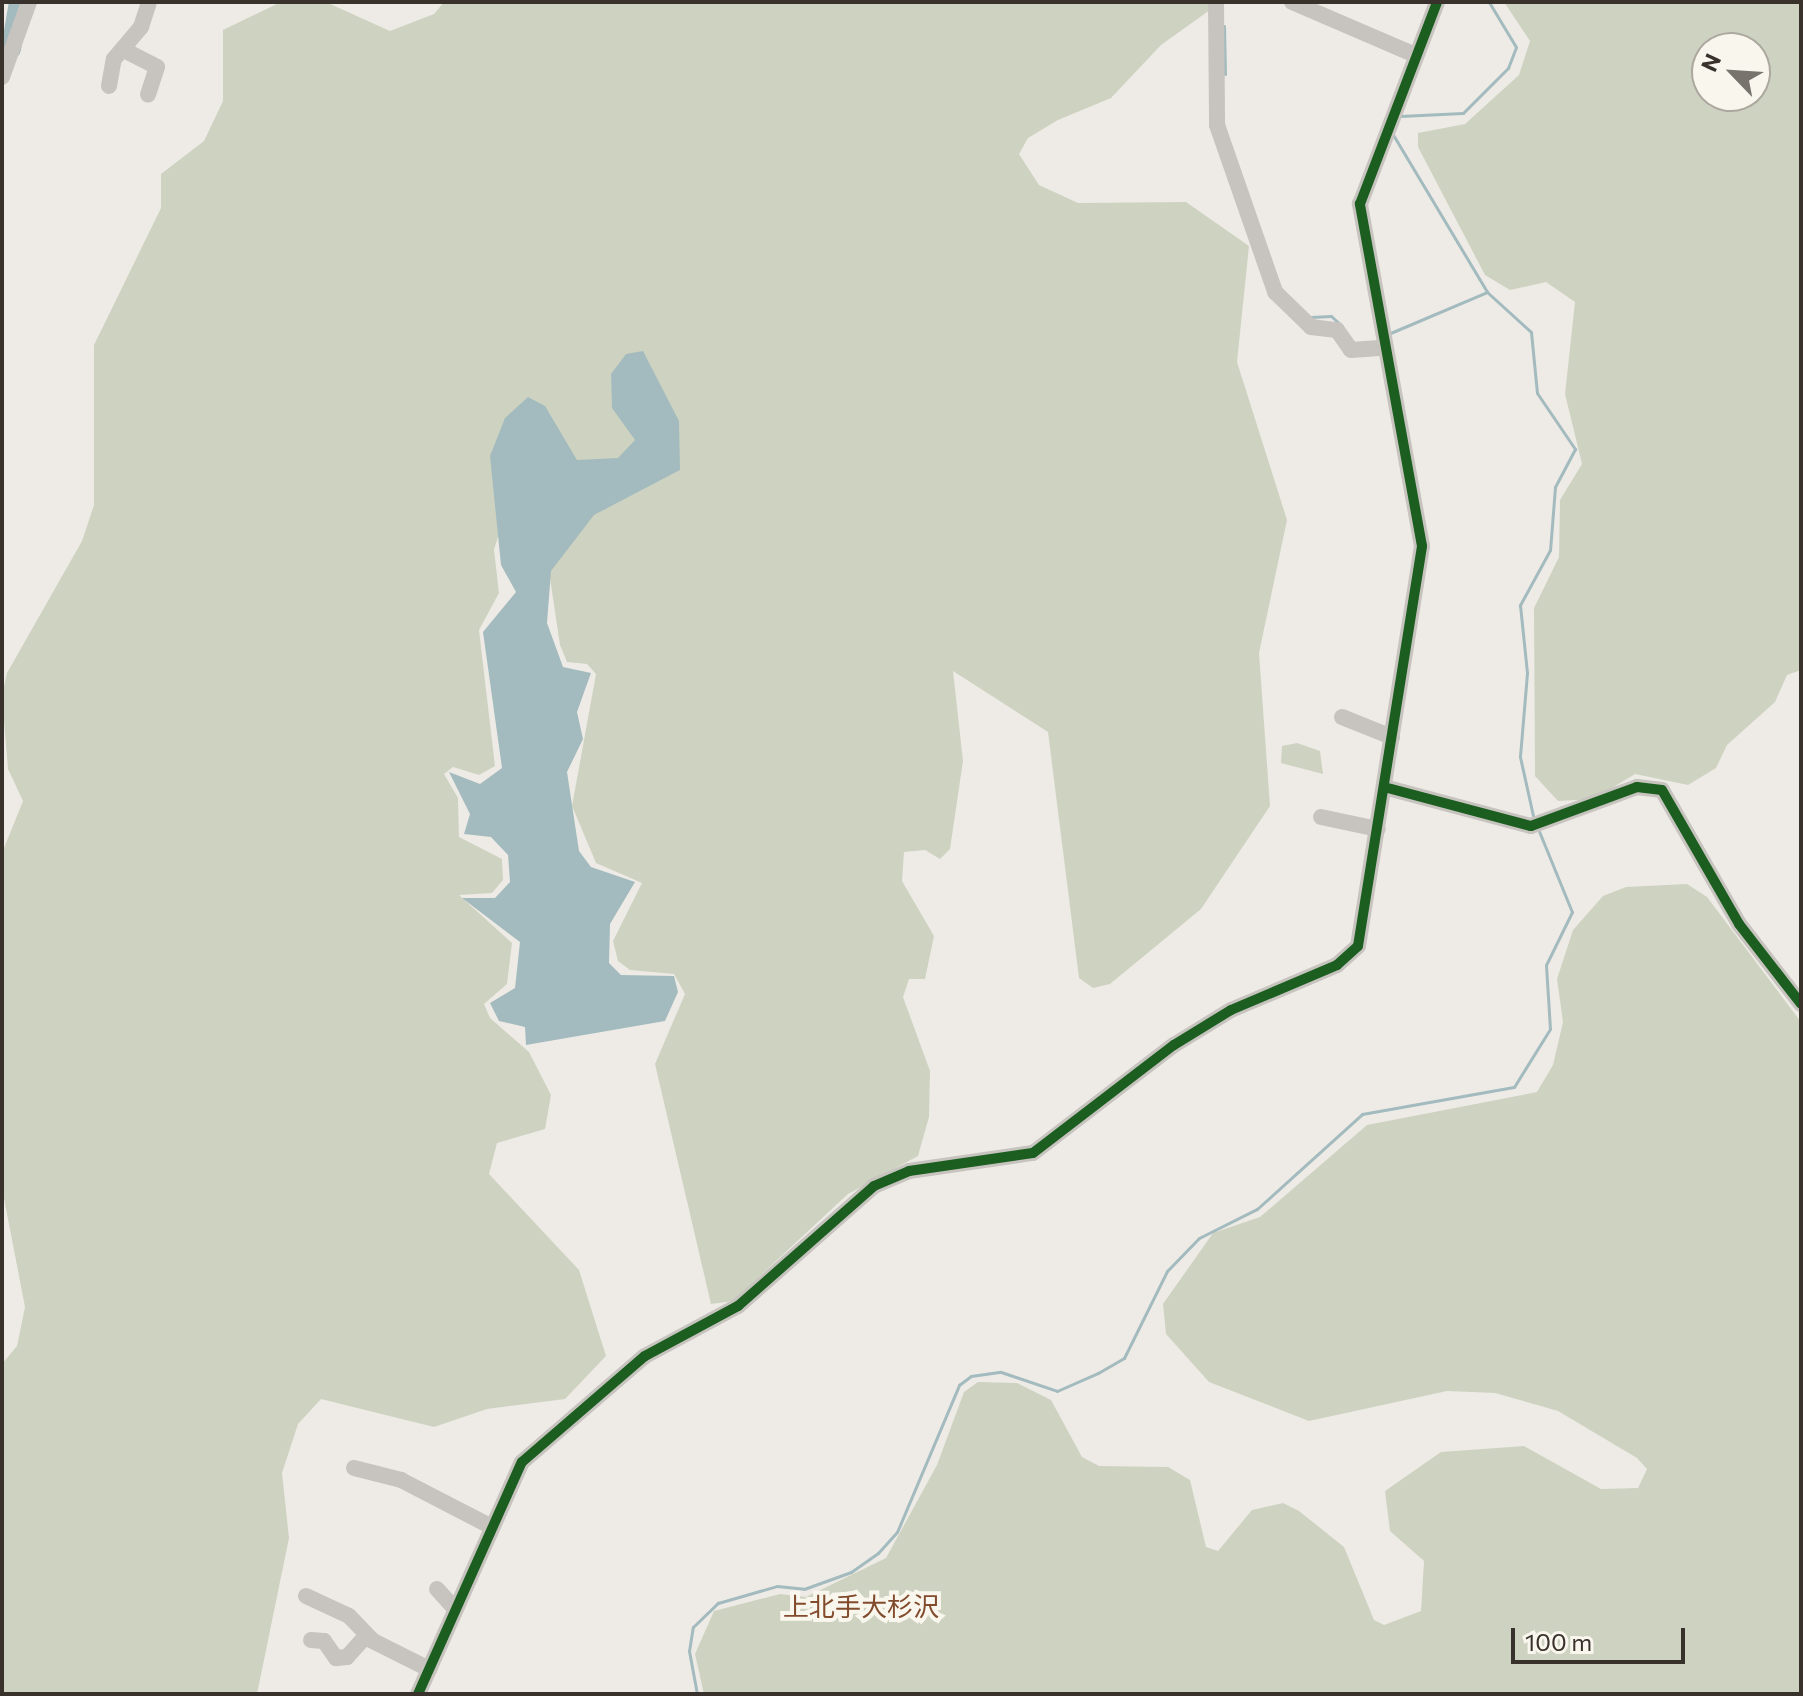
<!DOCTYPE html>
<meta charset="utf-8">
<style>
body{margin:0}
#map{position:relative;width:1803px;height:1696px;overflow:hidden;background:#eeebe6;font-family:Commissioner,"Noto Sans JP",sans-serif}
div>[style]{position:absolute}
.green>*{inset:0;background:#ced3c1}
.water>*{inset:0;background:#a3bbbe}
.stream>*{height:3px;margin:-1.5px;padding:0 1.5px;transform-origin:1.5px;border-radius:1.5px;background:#a3bbbe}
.river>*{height:20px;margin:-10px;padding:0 10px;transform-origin:10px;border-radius:10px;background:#a3bbbe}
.minor>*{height:16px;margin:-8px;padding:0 8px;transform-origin:8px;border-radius:8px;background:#c7c3be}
.cycleway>*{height:10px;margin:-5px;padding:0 5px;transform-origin:5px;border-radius:5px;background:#1b5e20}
span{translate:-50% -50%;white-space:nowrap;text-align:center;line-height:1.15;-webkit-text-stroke:8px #f9f6ee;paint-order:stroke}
.quarter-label{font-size:26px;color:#814b2c}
.frame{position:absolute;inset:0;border:4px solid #39322c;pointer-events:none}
.north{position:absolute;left:1691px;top:32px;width:80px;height:80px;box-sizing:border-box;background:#f9f6ee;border:2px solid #aca8a0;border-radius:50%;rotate:295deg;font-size:22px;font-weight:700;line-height:32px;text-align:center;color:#39322c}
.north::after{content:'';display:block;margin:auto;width:28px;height:36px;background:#78736d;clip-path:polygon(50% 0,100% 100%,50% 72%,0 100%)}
.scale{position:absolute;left:1511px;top:1628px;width:174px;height:36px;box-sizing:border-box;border:4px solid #39322c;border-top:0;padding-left:10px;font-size:24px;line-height:28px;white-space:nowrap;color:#39322c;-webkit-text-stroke:6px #f9f6ee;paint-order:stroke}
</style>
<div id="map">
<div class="green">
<div style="clip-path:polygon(281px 2px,328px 3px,390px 31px,434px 14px,444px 2px,1221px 2px,1161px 45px,1111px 98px,1058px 120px,1028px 138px,1019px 154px,1039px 185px,1078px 203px,1186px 202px,1249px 246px,1237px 362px,1287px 520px,1259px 653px,1270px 806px,1201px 909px,1110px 984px,1093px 988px,1079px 978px,1048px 732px,953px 671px,963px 761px,950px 849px,940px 859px,925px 850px,904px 852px,902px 881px,934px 936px,925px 979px,909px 979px,903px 997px,930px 1071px,929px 1117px,918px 1156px,848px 1194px,733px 1301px,711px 1304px,655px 1064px,685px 994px,674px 974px,630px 970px,618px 961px,613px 941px,642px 883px,596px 863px,572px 806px,596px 674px,587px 664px,567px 662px,560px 645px,542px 525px,507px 507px,494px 550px,499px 593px,479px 630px,495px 766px,479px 775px,453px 767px,444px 774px,458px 798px,459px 837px,502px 859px,503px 880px,492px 893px,459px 895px,512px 943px,507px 984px,484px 1004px,490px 1018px,529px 1052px,551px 1095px,545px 1129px,497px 1143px,489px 1174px,579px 1270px,606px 1356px,565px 1399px,487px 1409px,434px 1427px,321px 1399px,298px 1424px,282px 1473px,289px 1538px,257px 1694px,2px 1694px,2px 1364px,17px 1346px,25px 1307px,2px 1188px,2px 853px,23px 801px,8px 769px,2px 696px,7px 673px,82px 541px,94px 505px,94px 345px,161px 208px,161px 174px,204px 141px,223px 101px,223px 30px)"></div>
<div style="clip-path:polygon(evenodd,1504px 2px,1801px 2px,1801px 670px,1787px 675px,1775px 702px,1727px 745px,1716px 768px,1688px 785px,1635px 774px,1594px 799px,1558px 801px,1535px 776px,1534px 608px,1559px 557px,1560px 500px,1582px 464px,1565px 394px,1575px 302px,1546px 282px,1510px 290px,1485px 275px,1418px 147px,1418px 133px,1465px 124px,1519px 75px,1530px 41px,1504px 2px,1707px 48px,1755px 48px,1755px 96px,1707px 96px,1707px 48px)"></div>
<div style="clip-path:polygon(1297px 743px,1320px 751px,1323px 774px,1281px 763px,1282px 746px)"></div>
<div style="clip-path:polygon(1687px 884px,1707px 897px,1801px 1022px,1801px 1694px,704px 1694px,695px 1654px,714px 1611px,780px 1594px,806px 1597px,886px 1558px,937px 1465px,964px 1392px,978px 1382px,1017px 1383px,1051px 1400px,1082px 1457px,1099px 1466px,1168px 1467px,1190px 1480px,1206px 1547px,1218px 1551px,1252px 1510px,1283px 1503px,1299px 1511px,1344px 1547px,1374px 1620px,1384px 1625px,1421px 1611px,1424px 1561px,1390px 1531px,1385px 1491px,1441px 1452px,1524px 1446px,1601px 1489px,1638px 1488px,1647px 1469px,1637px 1458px,1558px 1411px,1495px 1393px,1447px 1391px,1309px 1421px,1209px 1382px,1166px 1334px,1163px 1304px,1213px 1233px,1260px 1217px,1367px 1125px,1537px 1092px,1553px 1065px,1563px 1022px,1557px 979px,1573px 930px,1603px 896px,1626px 887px)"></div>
</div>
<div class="water">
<div style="clip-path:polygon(643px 351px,679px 421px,680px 470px,594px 515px,551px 571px,547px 623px,563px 667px,591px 673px,577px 712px,583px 739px,567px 772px,579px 851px,591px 867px,635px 882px,610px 924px,609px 963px,621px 975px,674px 976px,678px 992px,665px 1021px,526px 1045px,525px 1027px,499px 1021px,490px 1003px,515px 988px,520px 942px,462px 898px,495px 898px,510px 882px,508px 855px,491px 837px,464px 834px,470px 814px,449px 772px,480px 784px,502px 768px,483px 632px,516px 592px,501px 565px,490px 456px,505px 418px,528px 397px,545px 406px,577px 460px,618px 458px,635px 440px,612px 408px,611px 374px,626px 354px)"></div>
</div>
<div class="stream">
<div style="left:1224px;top:26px;width:48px;rotate:88.8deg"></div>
<div style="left:1400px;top:116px;width:63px;rotate:-2.7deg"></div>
<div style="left:1463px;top:113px;width:64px;rotate:-45deg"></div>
<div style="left:1508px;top:68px;width:22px;rotate:-69deg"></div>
<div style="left:1516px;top:47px;width:52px;rotate:-121deg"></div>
<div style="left:1392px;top:133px;width:185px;rotate:59.1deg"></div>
<div style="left:1487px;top:292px;width:59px;rotate:42.3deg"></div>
<div style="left:1531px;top:332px;width:61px;rotate:84.4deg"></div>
<div style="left:1537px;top:393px;width:68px;rotate:55.8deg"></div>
<div style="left:1575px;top:449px;width:43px;rotate:117.8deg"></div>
<div style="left:1555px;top:487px;width:63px;rotate:94.5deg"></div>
<div style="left:1550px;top:550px;width:63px;rotate:118.6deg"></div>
<div style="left:1520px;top:605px;width:68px;rotate:84.1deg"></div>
<div style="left:1527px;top:673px;width:84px;rotate:94.8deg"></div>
<div style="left:1520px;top:757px;width:65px;rotate:77.5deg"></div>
<div style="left:1311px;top:317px;width:20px;rotate:-3deg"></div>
<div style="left:1331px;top:316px;width:15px;rotate:42deg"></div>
<div style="left:1388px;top:334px;width:108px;rotate:-23deg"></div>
<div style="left:697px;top:1694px;width:44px;rotate:-100.5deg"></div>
<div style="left:689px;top:1651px;width:24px;rotate:-81deg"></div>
<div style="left:693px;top:1627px;width:35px;rotate:-44deg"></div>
<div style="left:718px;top:1603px;width:61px;rotate:-16.1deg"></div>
<div style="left:777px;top:1586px;width:27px;rotate:6deg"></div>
<div style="left:804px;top:1589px;width:50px;rotate:-19.9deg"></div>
<div style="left:851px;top:1572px;width:33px;rotate:-35deg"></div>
<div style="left:878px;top:1553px;width:28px;rotate:-48deg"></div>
<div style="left:897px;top:1532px;width:160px;rotate:-67.1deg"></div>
<div style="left:959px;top:1385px;width:15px;rotate:-37deg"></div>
<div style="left:971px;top:1376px;width:30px;rotate:-8deg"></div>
<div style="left:1001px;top:1372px;width:59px;rotate:18.7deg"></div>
<div style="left:1057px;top:1391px;width:45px;rotate:-23.7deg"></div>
<div style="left:1098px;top:1373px;width:30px;rotate:-30deg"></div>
<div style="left:1124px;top:1358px;width:97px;rotate:-63.7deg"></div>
<div style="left:1167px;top:1271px;width:46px;rotate:-45.9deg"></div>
<div style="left:1199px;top:1238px;width:65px;rotate:-26.6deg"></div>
<div style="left:1257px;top:1209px;width:142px;rotate:-42.1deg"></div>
<div style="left:1362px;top:1114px;width:154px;rotate:-10.1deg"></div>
<div style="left:1514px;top:1087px;width:68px;rotate:-58.2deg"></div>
<div style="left:1550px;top:1029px;width:64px;rotate:-93.6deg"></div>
<div style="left:1546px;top:965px;width:59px;rotate:-63.9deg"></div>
<div style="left:1572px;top:912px;width:87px;rotate:-112.2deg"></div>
</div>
<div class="river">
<div style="left:11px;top:49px;width:48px;rotate:-80.3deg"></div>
</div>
<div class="minor">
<div style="left:1216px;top:2px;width:123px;rotate:89.5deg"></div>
<div style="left:1217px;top:125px;width:177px;rotate:70.8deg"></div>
<div style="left:1275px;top:292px;width:50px;rotate:44.2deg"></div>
<div style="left:1311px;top:327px;width:26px;rotate:7deg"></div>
<div style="left:1337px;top:330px;width:24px;rotate:55deg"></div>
<div style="left:1351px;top:350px;width:32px;rotate:-4deg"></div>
<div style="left:1292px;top:2px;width:132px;rotate:23.3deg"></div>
<div style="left:124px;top:50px;width:37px;rotate:27deg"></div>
<div style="left:157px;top:67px;width:29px;rotate:108deg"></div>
<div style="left:2px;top:77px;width:80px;rotate:-70.2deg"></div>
<div style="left:109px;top:86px;width:27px;rotate:-80deg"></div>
<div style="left:114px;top:59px;width:42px;rotate:-49.8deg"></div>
<div style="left:141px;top:27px;width:26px;rotate:-72deg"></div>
<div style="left:1342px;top:717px;width:54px;rotate:21.8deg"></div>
<div style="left:1384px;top:787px;width:152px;rotate:14.9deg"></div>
<div style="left:1531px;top:826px;width:113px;rotate:-20.2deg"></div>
<div style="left:1637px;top:787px;width:25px;rotate:7deg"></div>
<div style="left:1662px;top:790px;width:155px;rotate:60.1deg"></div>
<div style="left:1739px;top:924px;width:101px;rotate:52.2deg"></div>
<div style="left:1321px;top:817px;width:58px;rotate:11.9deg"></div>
<div style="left:354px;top:1468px;width:49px;rotate:14.3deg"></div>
<div style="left:401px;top:1480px;width:102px;rotate:27.3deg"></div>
<div style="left:437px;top:1589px;width:27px;rotate:48deg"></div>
<div style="left:306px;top:1596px;width:47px;rotate:24.9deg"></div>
<div style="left:349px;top:1616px;width:33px;rotate:46deg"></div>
<div style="left:311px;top:1640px;width:13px;rotate:4deg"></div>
<div style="left:324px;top:1641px;width:21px;rotate:55deg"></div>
<div style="left:336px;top:1658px;width:11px;rotate:-5deg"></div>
<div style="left:347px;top:1657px;width:27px;rotate:-48deg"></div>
<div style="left:365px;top:1637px;width:72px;rotate:26.6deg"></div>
<div style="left:418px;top:1694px;width:254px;rotate:-65.9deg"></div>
<div style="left:522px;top:1462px;width:162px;rotate:-40.8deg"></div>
<div style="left:645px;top:1356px;width:106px;rotate:-28.3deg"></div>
<div style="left:738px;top:1306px;width:181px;rotate:-41.4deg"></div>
<div style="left:874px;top:1186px;width:38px;rotate:-23deg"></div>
<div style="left:909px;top:1171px;width:125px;rotate:-8.3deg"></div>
<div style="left:1033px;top:1153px;width:178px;rotate:-37.5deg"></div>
<div style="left:1174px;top:1045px;width:67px;rotate:-31.6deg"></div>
<div style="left:1231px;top:1010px;width:115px;rotate:-23deg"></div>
<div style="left:1337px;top:965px;width:28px;rotate:-42deg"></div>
<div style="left:1358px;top:946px;width:405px;rotate:-80.9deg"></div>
<div style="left:1422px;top:546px;width:348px;rotate:-100.3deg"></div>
<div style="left:1360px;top:204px;width:216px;rotate:-69.1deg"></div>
</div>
<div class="cycleway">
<div style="left:1384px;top:787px;width:152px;rotate:14.9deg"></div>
<div style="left:1531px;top:826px;width:113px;rotate:-20.2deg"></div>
<div style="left:1637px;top:787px;width:25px;rotate:7deg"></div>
<div style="left:1662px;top:790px;width:155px;rotate:60.1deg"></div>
<div style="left:1739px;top:924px;width:101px;rotate:52.2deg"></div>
<div style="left:418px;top:1694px;width:254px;rotate:-65.9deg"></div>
<div style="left:522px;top:1462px;width:162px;rotate:-40.8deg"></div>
<div style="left:645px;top:1356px;width:106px;rotate:-28.3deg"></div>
<div style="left:738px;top:1306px;width:181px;rotate:-41.4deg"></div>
<div style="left:874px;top:1186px;width:38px;rotate:-23deg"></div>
<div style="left:909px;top:1171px;width:125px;rotate:-8.3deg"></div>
<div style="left:1033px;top:1153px;width:178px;rotate:-37.5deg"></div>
<div style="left:1174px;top:1045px;width:67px;rotate:-31.6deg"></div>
<div style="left:1231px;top:1010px;width:115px;rotate:-23deg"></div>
<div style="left:1337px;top:965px;width:28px;rotate:-42deg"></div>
<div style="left:1358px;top:946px;width:405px;rotate:-80.9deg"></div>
<div style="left:1422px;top:546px;width:348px;rotate:-100.3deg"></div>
<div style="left:1360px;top:204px;width:216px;rotate:-69.1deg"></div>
</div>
<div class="quarter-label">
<span style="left:861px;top:1606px">上北手大杉沢</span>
</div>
<div class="frame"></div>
<div class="north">N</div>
<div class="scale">100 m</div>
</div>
